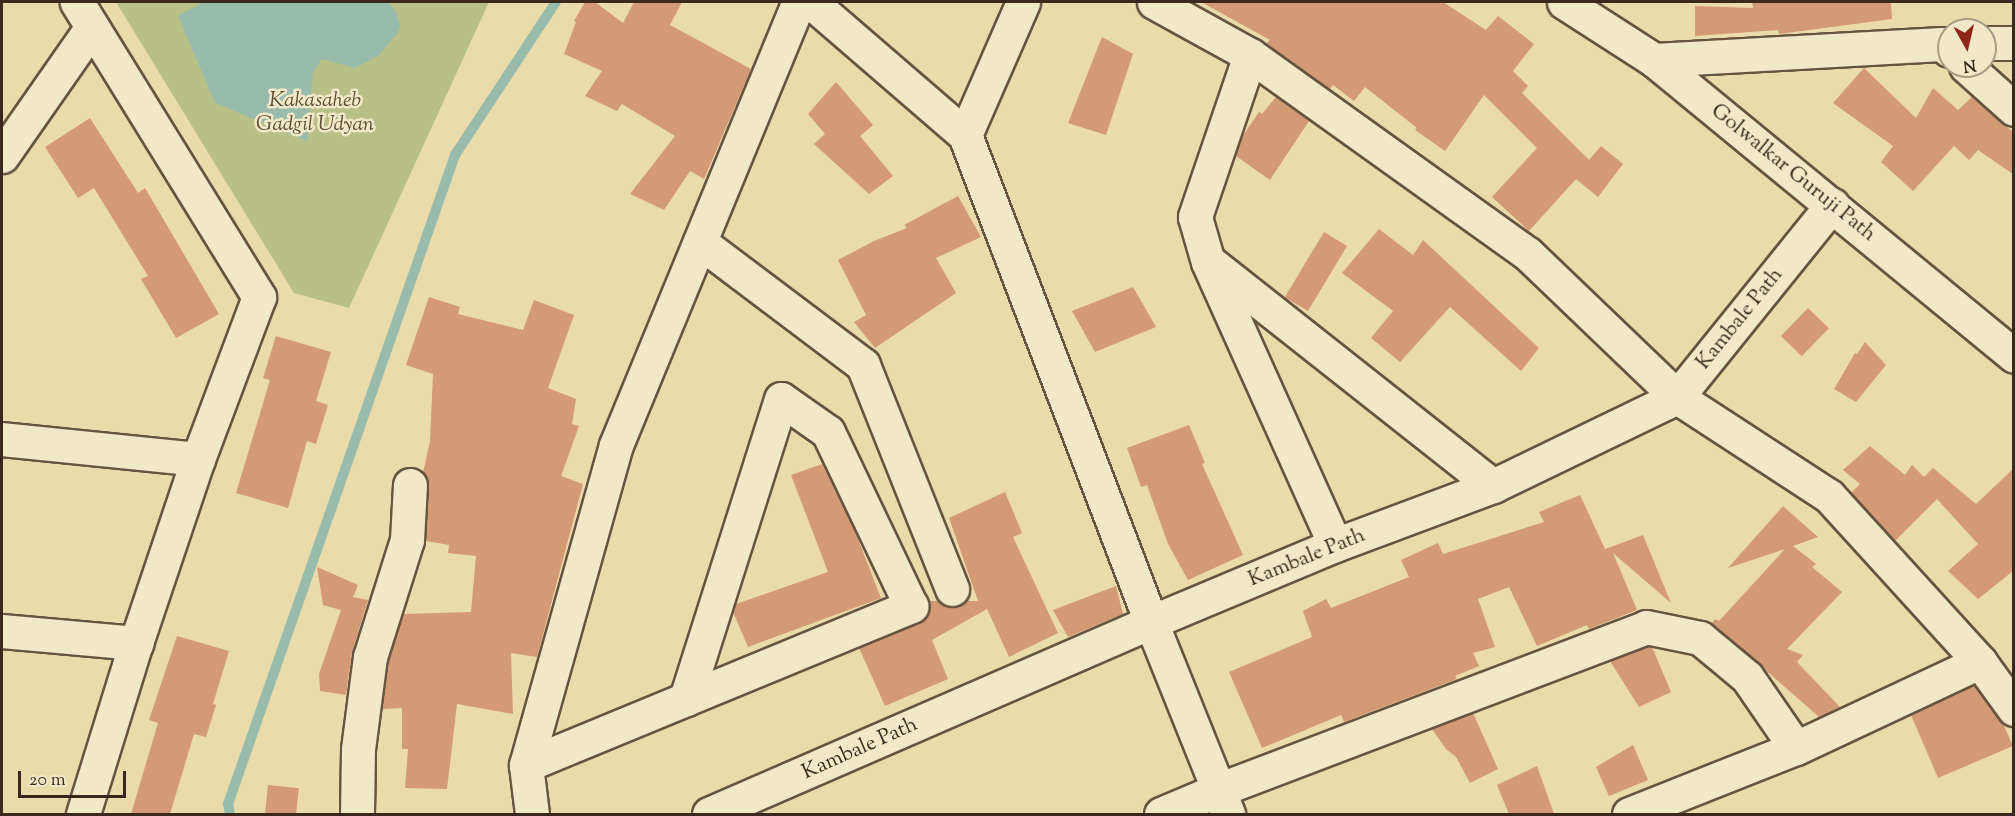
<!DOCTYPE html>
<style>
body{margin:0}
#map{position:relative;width:2015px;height:816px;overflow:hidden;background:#eadbaa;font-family:"Sorts Mill Goudy",serif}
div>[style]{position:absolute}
.green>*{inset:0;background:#b8c087}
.water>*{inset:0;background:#98bbac}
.stream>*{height:10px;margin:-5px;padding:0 5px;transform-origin:5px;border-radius:5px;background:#98bbac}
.building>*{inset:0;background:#d39a75;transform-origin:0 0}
.roads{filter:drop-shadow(2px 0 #665440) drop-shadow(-2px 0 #665440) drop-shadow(0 2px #665440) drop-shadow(0 -2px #665440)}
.minor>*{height:33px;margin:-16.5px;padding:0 16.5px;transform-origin:16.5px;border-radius:16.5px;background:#f1e8c8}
span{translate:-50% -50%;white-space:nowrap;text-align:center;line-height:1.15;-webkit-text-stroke:5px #f1e8c8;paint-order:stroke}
.park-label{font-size:21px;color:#5a4d38;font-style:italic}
.street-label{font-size:21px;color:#3a271d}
.frame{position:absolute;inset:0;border:3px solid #3a271d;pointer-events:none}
.north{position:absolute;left:1937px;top:18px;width:60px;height:60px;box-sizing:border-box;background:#f1e8c8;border:2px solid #a89b84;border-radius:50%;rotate:172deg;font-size:16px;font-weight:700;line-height:24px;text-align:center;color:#3a271d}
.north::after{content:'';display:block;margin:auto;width:21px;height:27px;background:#8f2418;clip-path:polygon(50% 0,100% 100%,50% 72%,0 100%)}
.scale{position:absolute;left:18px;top:771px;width:108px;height:27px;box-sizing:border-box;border:3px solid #3a271d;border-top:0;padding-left:8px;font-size:18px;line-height:21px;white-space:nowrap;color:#3a271d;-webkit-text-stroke:4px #f1e8c8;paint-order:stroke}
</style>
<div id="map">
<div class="green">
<div style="clip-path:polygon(116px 2px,489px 2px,349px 308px,294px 293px)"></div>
</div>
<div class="water">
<div style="clip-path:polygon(204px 2px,388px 2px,396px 12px,400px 26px,398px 33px,378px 56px,355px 68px,322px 59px,313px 72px,307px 141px,215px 103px,178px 16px)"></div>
</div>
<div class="stream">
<div style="left:230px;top:814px;width:10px;rotate:-101deg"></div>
<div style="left:228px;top:804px;width:688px;rotate:-70.72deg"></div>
<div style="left:455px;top:155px;width:183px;rotate:-56.6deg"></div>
</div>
<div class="building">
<div style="clip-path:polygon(585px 2px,595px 2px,623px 23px,634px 2px,682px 2px,670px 25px,751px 69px,704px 179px,690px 171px,664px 210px,630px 194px,675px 136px,622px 104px,617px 111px,585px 96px,602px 71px,564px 54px,576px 22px,574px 21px)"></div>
<div style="clip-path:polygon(1201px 2px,1443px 2px,1486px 30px,1498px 16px,1534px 44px,1513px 71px,1528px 86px,1522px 93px,1589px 160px,1601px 146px,1623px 164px,1598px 197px,1576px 179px,1529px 231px,1492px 197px,1537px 148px,1484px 95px,1445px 151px,1415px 130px,1417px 128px,1365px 87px,1354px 101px,1333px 85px,1330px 89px,1266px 44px,1270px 40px)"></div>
<div style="clip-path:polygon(1752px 2px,1891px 2px,1892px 19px,1779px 34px,1778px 30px,1695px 36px,1695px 6px,1753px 8px)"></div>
<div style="clip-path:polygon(1102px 37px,1133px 54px,1106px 135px,1068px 123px)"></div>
<div style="clip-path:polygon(1864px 68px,1916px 118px,1933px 88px,1958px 110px,1972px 97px,2013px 132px,2013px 174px,1978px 150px,1969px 160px,1954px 146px,1913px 191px,1881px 162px,1893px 146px,1833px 103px)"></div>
<div style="clip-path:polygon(836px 82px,873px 125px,860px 136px,893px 176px,869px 194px,814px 144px,825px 134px,808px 114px)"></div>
<div style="clip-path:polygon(1276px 97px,1309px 121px,1270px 180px,1236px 156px,1242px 137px,1259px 112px,1262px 114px)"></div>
<div style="clip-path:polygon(90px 118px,138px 193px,145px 188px,219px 314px,176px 338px,141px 279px,148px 276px,94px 188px,78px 198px,45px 147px)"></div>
<div style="clip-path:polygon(958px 196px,981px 237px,936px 258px,956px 293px,875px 348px,854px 322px,866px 315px,838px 260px,874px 241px,907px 228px,904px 225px)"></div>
<div style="clip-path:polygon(1379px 229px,1413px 255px,1423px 240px,1539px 348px,1521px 371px,1450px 307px,1400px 362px,1371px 338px,1393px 311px,1342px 273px)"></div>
<div style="left:1324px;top:232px;width:27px;height:76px;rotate:31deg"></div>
<div style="clip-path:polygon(1133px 287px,1156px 327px,1095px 352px,1072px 311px)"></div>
<div style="clip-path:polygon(429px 297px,460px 307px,458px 314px,523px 330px,534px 300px,574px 315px,548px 388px,576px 399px,572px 424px,579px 426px,561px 476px,583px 484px,537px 657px,511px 653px,513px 714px,457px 704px,447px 789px,405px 788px,408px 749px,402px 749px,402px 708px,382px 709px,388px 661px,403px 614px,471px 612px,476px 556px,448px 553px,449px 545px,426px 541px,429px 486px,423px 473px,430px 441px,433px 374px,406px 365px)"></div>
<div style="left:1808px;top:308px;width:29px;height:39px;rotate:44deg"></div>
<div style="clip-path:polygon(276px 336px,331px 352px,316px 401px,328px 405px,316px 444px,307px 441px,288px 508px,236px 493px,270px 380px,263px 378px)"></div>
<div style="clip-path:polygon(1865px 342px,1886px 365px,1856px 402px,1834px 389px,1855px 353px,1857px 354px)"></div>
<div style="clip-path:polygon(1189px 425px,1205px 463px,1202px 464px,1243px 555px,1188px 580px,1168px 544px,1147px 485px,1141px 487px,1127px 448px)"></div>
<div style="clip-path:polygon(1870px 446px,1905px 475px,1912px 465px,1924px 477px,1933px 468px,1976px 504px,2013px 469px,2013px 571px,1978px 599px,1948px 571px,1978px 544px,1937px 499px,1895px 541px,1851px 493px,1860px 484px,1843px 470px)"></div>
<div style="clip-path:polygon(822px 464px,854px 529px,881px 598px,748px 647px,733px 612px,736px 604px,828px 572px,791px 475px)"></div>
<div style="clip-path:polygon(1005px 492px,1022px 533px,1013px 537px,1058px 633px,1009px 657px,987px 609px,932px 640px,948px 679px,885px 706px,859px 648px,919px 623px,926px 617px,929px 601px,938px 601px,950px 608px,959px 606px,966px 601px,978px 601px,949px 518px)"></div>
<div style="clip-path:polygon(1580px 495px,1605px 549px,1643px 535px,1671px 603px,1613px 553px,1637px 610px,1589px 629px,1587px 625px,1537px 646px,1509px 587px,1478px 599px,1495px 647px,1473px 653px,1479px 666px,1455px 676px,1457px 679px,1344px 722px,1341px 715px,1262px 748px,1229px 672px,1312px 637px,1303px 611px,1326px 599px,1331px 608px,1409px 577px,1401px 560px,1438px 543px,1443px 554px,1544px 522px,1539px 512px)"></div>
<div style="clip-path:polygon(1783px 506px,1818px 537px,1793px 546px,1816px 564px,1812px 567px,1842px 592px,1787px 649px,1803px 655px,1797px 662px,1840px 707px,1819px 717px,1712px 623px,1715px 619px,1719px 621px,1785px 549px,1728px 568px)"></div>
<div style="clip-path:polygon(317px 567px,358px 585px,353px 597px,368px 600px,352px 652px,346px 695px,320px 691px,319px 674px,341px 610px,323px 605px)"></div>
<div style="clip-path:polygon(1116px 586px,1123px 614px,1068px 637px,1053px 610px)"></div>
<div style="clip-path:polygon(177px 636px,229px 651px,213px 704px,216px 705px,206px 737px,194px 734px,170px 814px,131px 814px,158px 723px,149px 720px)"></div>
<div style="clip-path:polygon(1648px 646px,1652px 647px,1671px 692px,1639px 707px,1610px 661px)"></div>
<div style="clip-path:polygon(1974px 686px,2003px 724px,2013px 746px,1938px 778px,1911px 715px)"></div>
<div style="clip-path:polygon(1473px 713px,1498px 769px,1470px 783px,1456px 757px,1446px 749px,1432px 729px)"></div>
<div style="clip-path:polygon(1633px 745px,1648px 780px,1609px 796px,1596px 767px)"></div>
<div style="clip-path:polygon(1537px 766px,1554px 814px,1509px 814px,1497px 785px)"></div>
<div style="left:268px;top:785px;width:31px;height:29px;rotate:6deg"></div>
</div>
<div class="roads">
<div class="minor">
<div style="left:811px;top:2px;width:203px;rotate:40.8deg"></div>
<div style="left:965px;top:135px;width:521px;rotate:69.1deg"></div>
<div style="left:1151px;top:622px;width:207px;rotate:68.1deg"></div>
<div style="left:1154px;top:2px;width:110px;rotate:28.9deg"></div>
<div style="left:1250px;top:55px;width:342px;rotate:35.6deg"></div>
<div style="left:1528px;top:254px;width:207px;rotate:43.8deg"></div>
<div style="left:1677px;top:397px;width:181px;rotate:33.1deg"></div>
<div style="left:1829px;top:496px;width:224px;rotate:47.7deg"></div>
<div style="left:1980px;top:662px;width:58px;rotate:54.1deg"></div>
<div style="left:1564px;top:2px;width:107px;rotate:32.8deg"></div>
<div style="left:1654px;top:60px;width:466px;rotate:39.4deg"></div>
<div style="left:1985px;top:43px;width:29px"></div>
<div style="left:1250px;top:55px;width:171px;rotate:108.8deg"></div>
<div style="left:1195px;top:217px;width:47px;rotate:73.9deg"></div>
<div style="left:1208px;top:262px;width:310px;rotate:65.8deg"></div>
<div style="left:1654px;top:60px;width:288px;rotate:-3.2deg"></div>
<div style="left:1942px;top:44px;width:9px;rotate:41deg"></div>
<div style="left:1966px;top:66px;width:64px;rotate:41.9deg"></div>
<div style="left:965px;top:135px;width:145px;rotate:-66.4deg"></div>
<div style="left:2px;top:156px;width:157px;rotate:-55.1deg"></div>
<div style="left:700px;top:242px;width:204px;rotate:37deg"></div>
<div style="left:863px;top:365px;width:241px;rotate:68.3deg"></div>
<div style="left:1212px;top:264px;width:358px;rotate:38.3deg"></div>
<div style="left:2px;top:439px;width:197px;rotate:5.8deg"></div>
<div style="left:2px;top:631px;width:135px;rotate:5.1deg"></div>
<div style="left:136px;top:643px;width:194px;rotate:-71.4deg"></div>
<div style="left:198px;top:459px;width:173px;rotate:-69.4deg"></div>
<div style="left:259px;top:297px;width:347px;rotate:-121.7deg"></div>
<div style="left:526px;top:765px;width:417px;rotate:-22.4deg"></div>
<div style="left:911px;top:606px;width:193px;rotate:-115.5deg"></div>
<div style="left:828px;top:432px;width:57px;rotate:-144.9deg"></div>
<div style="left:781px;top:399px;width:315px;rotate:107.6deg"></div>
<div style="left:83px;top:814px;width:179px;rotate:-72.8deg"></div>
<div style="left:357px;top:814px;width:65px;rotate:-89.1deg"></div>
<div style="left:358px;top:749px;width:93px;rotate:-82.6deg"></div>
<div style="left:370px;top:657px;width:123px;rotate:-72.5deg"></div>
<div style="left:407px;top:540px;width:55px;rotate:-86.9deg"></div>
<div style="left:532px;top:814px;width:49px;rotate:-97deg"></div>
<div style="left:526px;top:765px;width:332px;rotate:-74.3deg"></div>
<div style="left:616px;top:445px;width:479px;rotate:-67.6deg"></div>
<div style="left:709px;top:814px;width:482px;rotate:-23.5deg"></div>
<div style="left:1151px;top:622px;width:199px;rotate:-22.7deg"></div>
<div style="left:1335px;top:545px;width:169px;rotate:-20.5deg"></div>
<div style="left:1493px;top:486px;width:204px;rotate:-25.8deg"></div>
<div style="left:1677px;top:397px;width:247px;rotate:-51.1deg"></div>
<div style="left:1161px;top:814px;width:62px;rotate:-22.8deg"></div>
<div style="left:1218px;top:790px;width:458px;rotate:-20.8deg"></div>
<div style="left:1646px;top:627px;width:55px;rotate:11.5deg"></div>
<div style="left:1700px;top:638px;width:61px;rotate:39.7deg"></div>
<div style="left:1747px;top:677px;width:86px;rotate:55.4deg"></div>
<div style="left:1629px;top:814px;width:180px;rotate:-21.6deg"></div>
<div style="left:1796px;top:748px;width:203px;rotate:-25.1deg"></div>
</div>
</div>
<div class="park-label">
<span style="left:315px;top:113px">Kakasaheb<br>Gadgil Udyan</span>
</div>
<div class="street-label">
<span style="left:1793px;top:173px;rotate:39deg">Golwalkar Guruji Path</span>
<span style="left:1740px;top:319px;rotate:-51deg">Kambale Path</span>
<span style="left:1307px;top:558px;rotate:-22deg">Kambale Path</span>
<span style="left:860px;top:749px;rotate:-24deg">Kambale Path</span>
</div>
<div class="frame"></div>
<div class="north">N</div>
<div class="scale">20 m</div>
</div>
